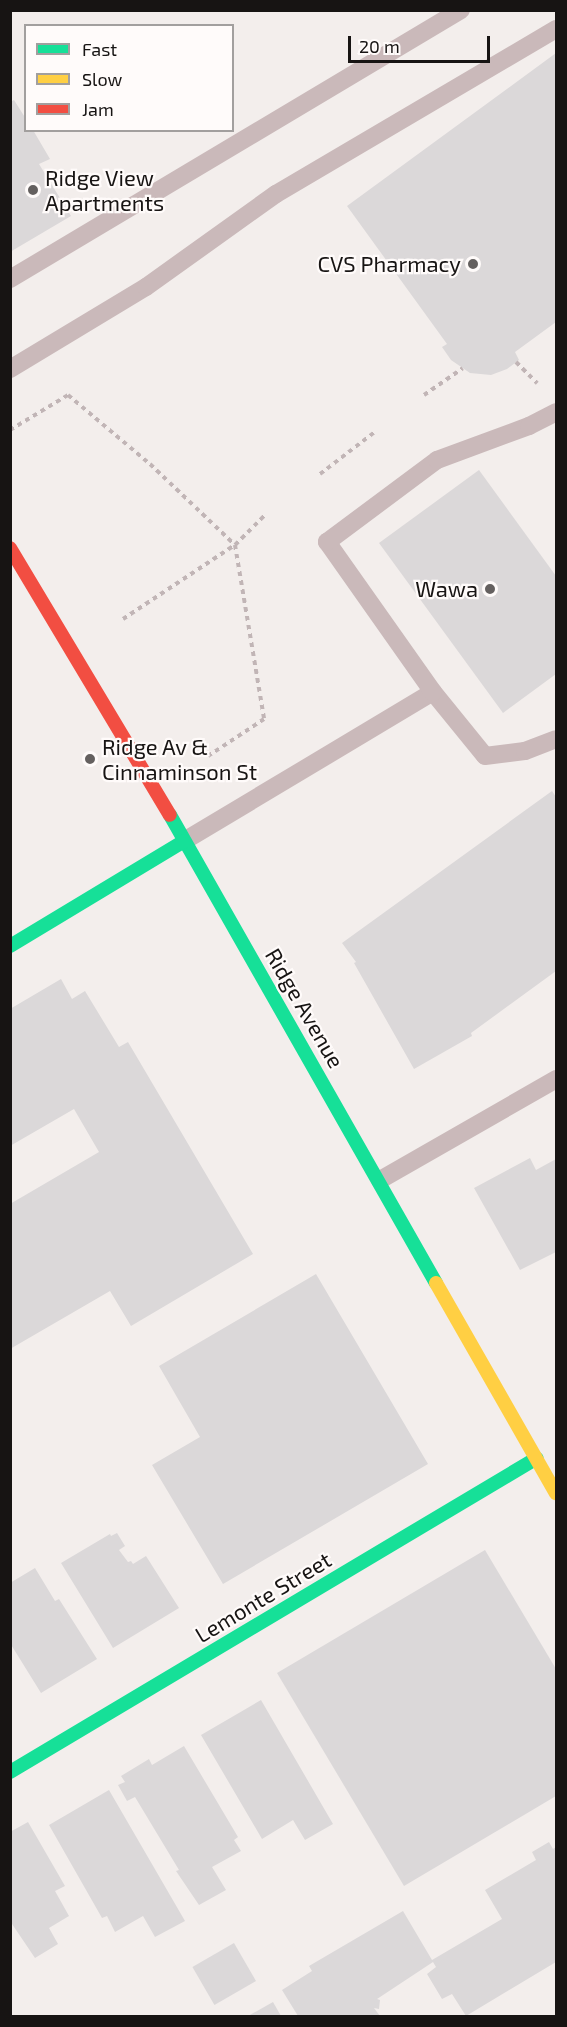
<!DOCTYPE html>
<style>
body{margin:0}
#map{position:relative;width:567px;height:2027px;overflow:hidden;background:#f3eeec;font-family:"Exo 2",sans-serif}
div>[style]{position:absolute}
.building>*{inset:0;background:#dbd8d9;transform-origin:0 0}
.path>*{height:4px;margin-top:-2px;transform-origin:0;background:repeating-linear-gradient(90deg,#c1b5b6 0 4.5px,transparent 0 9px)}
.lane>*{height:18px;margin:-9px;padding:0 9px;transform-origin:9px;border-radius:9px;background:#cab9ba}
.fast>*{height:14px;margin:-7px;padding:0 7px;transform-origin:7px;border-radius:7px;background:#16e098}
.slow>*{height:14px;margin:-7px;padding:0 7px;transform-origin:7px;border-radius:7px;background:#ffcf43}
.jam>*{height:14px;margin:-7px;padding:0 7px;transform-origin:7px;border-radius:7px;background:#f24e42}
.dots>*{width:16px;height:16px;translate:-50% -50%;box-sizing:border-box;border:3px solid #fffbfa;border-radius:50%}
span{translate:-50% -50%;white-space:nowrap;text-align:center;line-height:1.15;-webkit-text-stroke:4.5px #fffbfa;paint-order:stroke}
.poi-label{font-size:22px;color:#171413}
.left{translate:0 -50%;text-align:left}
.right{translate:-100% -50%;text-align:right}
.street-label{font-size:22px;color:#171413}
.frame{position:absolute;inset:0;border:12px solid #171413;pointer-events:none}
.legend{position:absolute;left:24px;top:24px;width:210px;height:108px;box-sizing:border-box;background:#fffbfa;border:2px solid #a29f9e;margin:0;padding:8px 10px;list-style:none;font-size:18px;color:#171413}
.legend li{display:flex;align-items:center;gap:12px;height:30px}
.legend b{width:30px;border:2px solid #a29f9e}
.scale{position:absolute;left:348px;top:36px;width:142px;height:27px;box-sizing:border-box;border:3px solid #171413;border-top:0;padding-left:8px;font-size:18px;line-height:21px;white-space:nowrap;color:#171413;-webkit-text-stroke:4px #fffbfa;paint-order:stroke}
</style>
<div id="map">
<div class="building">
<div style="clip-path:polygon(556px 53px,556px 322px,515px 352px,519px 360px,507px 369px,491px 375px,470px 373px,451px 360px,442px 347px,447px 344px,347px 206px)"></div>
<div style="clip-path:polygon(14px 100px,26px 119px,26px 130px,33px 130px,50px 159px,39px 164px,71px 216px,10px 252px,10px 102px)"></div>
<div style="clip-path:polygon(479px 470px,556px 576px,556px 674px,503px 713px,379px 543px)"></div>
<div style="clip-path:polygon(552px 791px,556px 797px,556px 971px,471px 1033px,472px 1036px,414px 1069px,354px 963px,356px 962px,342px 943px)"></div>
<div style="clip-path:polygon(61px 979px,72px 999px,85px 991px,119px 1047px,128px 1042px,253px 1254px,131px 1326px,110px 1291px,10px 1349px,10px 1204px,99px 1152px,74px 1109px,10px 1146px,10px 1009px)"></div>
<div style="clip-path:polygon(530px 1158px,536px 1170px,556px 1159px,556px 1252px,520px 1270px,474px 1188px)"></div>
<div style="clip-path:polygon(316px 1274px,428px 1464px,223px 1584px,152px 1465px,200px 1437px,159px 1366px)"></div>
<div style="clip-path:polygon(117px 1533px,125px 1546px,119px 1550px,128px 1562px,131px 1561px,133px 1564px,146px 1556px,179px 1608px,113px 1648px,61px 1563px,110px 1534px,111px 1536px)"></div>
<div style="clip-path:polygon(485px 1550px,556px 1669px,556px 1796px,404px 1886px,277px 1673px)"></div>
<div style="clip-path:polygon(35px 1568px,55px 1601px,59px 1599px,97px 1659px,41px 1693px,10px 1643px,10px 1583px)"></div>
<div style="clip-path:polygon(261px 1700px,333px 1824px,305px 1840px,293px 1820px,262px 1839px,201px 1735px)"></div>
<div style="clip-path:polygon(184px 1746px,238px 1837px,234px 1840px,241px 1851px,212px 1867px,226px 1890px,199px 1905px,176px 1871px,179px 1870px,135px 1797px,127px 1801px,118px 1785px,125px 1782px,121px 1776px,149px 1759px,152px 1765px)"></div>
<div style="clip-path:polygon(109px 1790px,185px 1921px,155px 1937px,143px 1916px,115px 1932px,107px 1916px,102px 1918px,49px 1825px)"></div>
<div style="clip-path:polygon(28px 1822px,65px 1886px,55px 1891px,69px 1916px,49px 1928px,58px 1944px,35px 1958px,10px 1921px,10px 1832px)"></div>
<div style="clip-path:polygon(549px 1842px,553px 1849px,556px 1847px,556px 1962px,466px 2016px,452px 1994px,442px 1999px,427px 1974px,436px 1967px,433px 1962px,377px 1999px,380px 2000px,379px 2009px,374px 2008px,380px 2016px,298px 2016px,282px 1990px,312px 1971px,309px 1966px,403px 1911px,432px 1960px,502px 1919px,485px 1890px,536px 1860px,532px 1852px)"></div>
<div style="left:234px;top:1943px;width:44px;height:48px;rotate:60deg"></div>
<div style="clip-path:polygon(273px 2002px,281px 2016px,248px 2016px)"></div>
</div>
<div class="path">
<div style="left:516px;top:362px;width:30px;rotate:45deg"></div>
<div style="left:424px;top:395px;width:47px;rotate:-34.7deg"></div>
<div style="left:10px;top:430px;width:68px;rotate:-31.1deg"></div>
<div style="left:68px;top:395px;width:107px;rotate:40.1deg"></div>
<div style="left:150px;top:464px;width:117px;rotate:43.6deg"></div>
<div style="left:235px;top:545px;width:176px;rotate:80.5deg"></div>
<div style="left:264px;top:719px;width:71px;rotate:146.5deg"></div>
<div style="left:320px;top:474px;width:71px;rotate:-37.5deg"></div>
<div style="left:123px;top:619px;width:134px;rotate:-33.5deg"></div>
<div style="left:235px;top:545px;width:44px;rotate:-45deg"></div>
</div>
<div class="lane">
<div style="left:10px;top:279px;width:525px;rotate:-30.81deg"></div>
<div style="left:10px;top:369px;width:159px;rotate:-31.1deg"></div>
<div style="left:146px;top:287px;width:160px;rotate:-35.6deg"></div>
<div style="left:276px;top:194px;width:325px;rotate:-30.5deg"></div>
<div style="left:433px;top:692px;width:82px;rotate:50.9deg"></div>
<div style="left:485px;top:756px;width:40px;rotate:-7.1deg"></div>
<div style="left:525px;top:751px;width:33px;rotate:-21deg"></div>
<div style="left:184px;top:841px;width:290px;rotate:-30.9deg"></div>
<div style="left:433px;top:692px;width:184px;rotate:-125.2deg"></div>
<div style="left:327px;top:542px;width:137px;rotate:-36.7deg"></div>
<div style="left:437px;top:460px;width:98px;rotate:-20.3deg"></div>
<div style="left:529px;top:426px;width:30px;rotate:-27deg"></div>
<div style="left:380px;top:1180px;width:203px;rotate:-29.8deg"></div>
</div>
<div class="fast">
<div style="left:170px;top:815px;width:538px;rotate:60.39deg"></div>
<div style="left:10px;top:946px;width:203px;rotate:-31.1deg"></div>
<div style="left:10px;top:1772px;width:613px;rotate:-30.79deg"></div>
</div>
<div class="slow">
<div style="left:436px;top:1283px;width:242px;rotate:60.3deg"></div>
</div>
<div class="jam">
<div style="left:10px;top:548px;width:311px;rotate:59.1deg"></div>
</div>
<div class="dots">
<div style="left:33px;top:190px;background:#64605f"></div>
<div style="left:473px;top:264px;background:#64605f"></div>
<div style="left:490px;top:589px;background:#64605f"></div>
<div style="left:90px;top:759px;background:#64605f"></div>
</div>
<div class="poi-label">
<span class="left" style="left:45px;top:190px">Ridge View<br>Apartments</span>
<span class="right" style="left:461px;top:264px">CVS Pharmacy</span>
<span class="right" style="left:478px;top:589px">Wawa</span>
<span class="left" style="left:102px;top:759px">Ridge Av &amp;<br>Cinnaminson St</span>
</div>
<div class="street-label">
<span style="left:305px;top:1008px;rotate:60deg">Ridge Avenue</span>
<span style="left:263px;top:1597px;rotate:-31deg">Lemonte Street</span>
</div>
<div class="frame"></div>
<ul class="legend">
<li><b style="height:8px;background:#16e098"></b>Fast</li>
<li><b style="height:8px;background:#ffcf43"></b>Slow</li>
<li><b style="height:8px;background:#f24e42"></b>Jam</li>
</ul>
<div class="scale">20 m</div>
</div>
